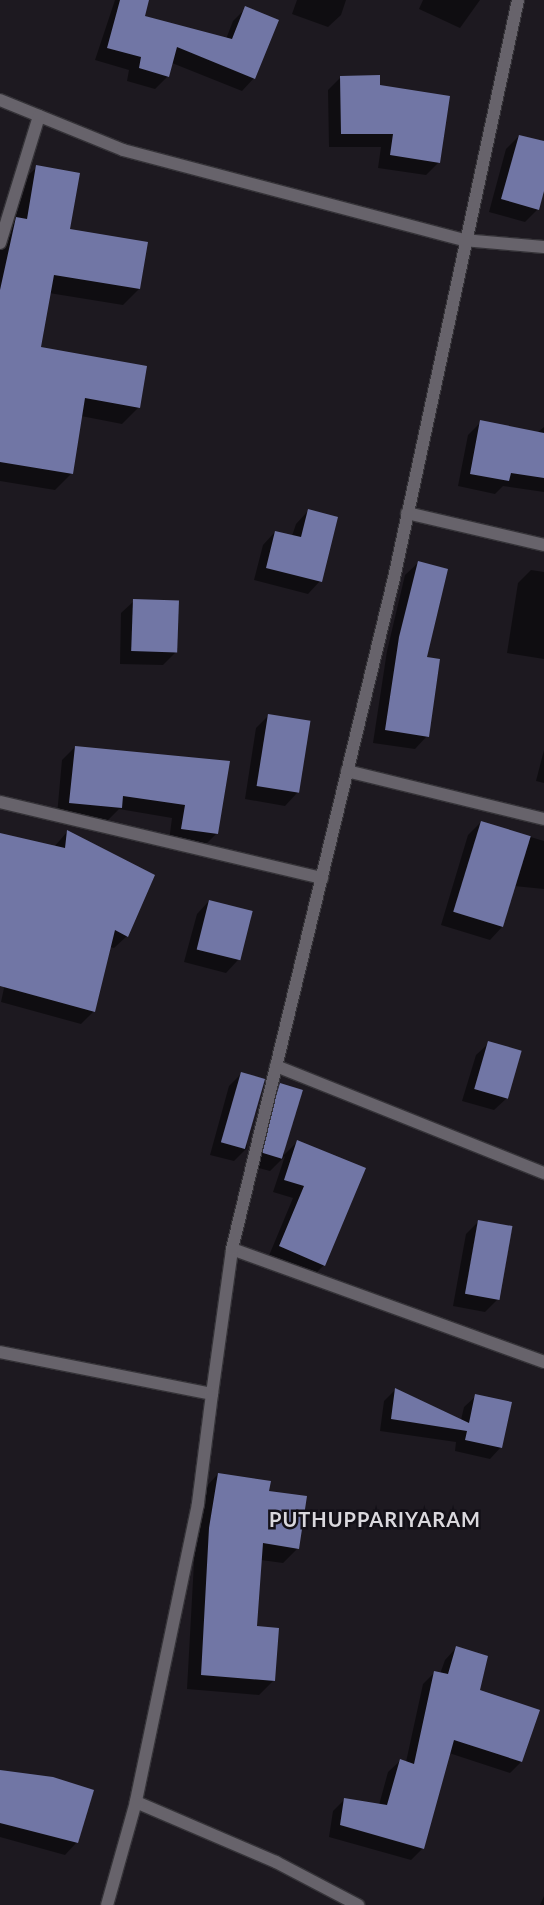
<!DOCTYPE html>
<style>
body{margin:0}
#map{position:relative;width:544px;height:1905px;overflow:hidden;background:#1d1920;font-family:Lato,sans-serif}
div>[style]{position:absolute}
.shadow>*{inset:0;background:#0007}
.building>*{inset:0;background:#7176a5;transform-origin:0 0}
.roads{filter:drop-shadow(1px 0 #353338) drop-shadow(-1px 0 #353338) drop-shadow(0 1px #353338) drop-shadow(0 -1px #353338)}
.street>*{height:12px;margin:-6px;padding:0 6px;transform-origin:6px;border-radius:6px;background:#67636b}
.secondary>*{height:12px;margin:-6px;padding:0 6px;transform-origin:6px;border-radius:6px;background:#67636b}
span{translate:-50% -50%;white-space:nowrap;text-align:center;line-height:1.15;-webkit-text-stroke:5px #131017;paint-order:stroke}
.district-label{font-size:20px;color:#dad8dd;font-weight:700;letter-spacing:1px}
</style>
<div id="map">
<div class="shadow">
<div style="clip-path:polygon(115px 0,147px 0,143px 17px,226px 39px,233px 21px,246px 8px,254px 78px,242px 91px,172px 63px,168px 76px,155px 89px,127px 81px,129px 70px,95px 60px)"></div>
<div style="clip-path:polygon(297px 0,346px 0,341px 15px,328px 27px,292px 14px)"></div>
<div style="clip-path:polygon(423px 0,480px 0,460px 28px,419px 9px)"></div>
<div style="clip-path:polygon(341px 77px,378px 86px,439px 162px,426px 175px,378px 168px,381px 147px,329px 147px,328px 90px)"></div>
<div style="clip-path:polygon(519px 136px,544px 143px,544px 187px,538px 209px,525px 222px,489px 212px,506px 149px)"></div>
<div style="clip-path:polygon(37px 167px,69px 230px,139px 289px,123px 305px,49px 293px,40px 348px,139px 407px,122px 424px,81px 416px,72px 473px,55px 490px,0 481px,0 236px,13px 222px,20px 183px)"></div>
<div style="clip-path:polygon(481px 422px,537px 433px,544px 427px,544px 492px,503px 486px,495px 494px,458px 486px,468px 435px)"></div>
<div style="clip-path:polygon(308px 511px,320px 581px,308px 594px,254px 580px,263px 545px,275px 532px,292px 536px,296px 524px)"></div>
<div style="clip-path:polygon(418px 563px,427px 736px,415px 749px,373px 743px,387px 651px,405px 575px)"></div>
<div style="clip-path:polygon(531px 570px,544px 572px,544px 659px,507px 653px,518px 583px)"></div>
<div style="clip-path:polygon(134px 601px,175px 653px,163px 665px,120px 664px,121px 613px)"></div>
<div style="clip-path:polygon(268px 716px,297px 793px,285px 806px,245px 799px,256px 728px)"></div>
<div style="clip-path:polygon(75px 747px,228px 762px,217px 833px,204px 846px,169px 841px,172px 818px,119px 809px,108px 820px,57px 815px,62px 760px)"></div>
<div style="clip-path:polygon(544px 750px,544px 783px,536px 781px)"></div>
<div style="clip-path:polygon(481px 822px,544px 841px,544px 889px,514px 886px,502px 927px,490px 940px,441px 925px,468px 835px)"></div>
<div style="clip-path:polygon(67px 832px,127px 936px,114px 948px,110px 947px,93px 1012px,81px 1024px,1px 1002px,18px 923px,0 919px,0 834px,54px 847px)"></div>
<div style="clip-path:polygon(209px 901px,238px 960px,226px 973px,184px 962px,197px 914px)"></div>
<div style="clip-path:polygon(489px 1043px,507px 1098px,494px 1110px,462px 1101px,476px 1055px)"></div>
<div style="clip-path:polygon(242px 1073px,247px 1148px,234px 1161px,210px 1155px,229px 1086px)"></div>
<div style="clip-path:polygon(281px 1085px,284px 1155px,298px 1141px,324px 1265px,312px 1277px,268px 1258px,293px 1198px,273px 1192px,285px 1156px,270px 1171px,251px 1166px,268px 1097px)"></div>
<div style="clip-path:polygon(479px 1221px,498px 1299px,485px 1312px,453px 1306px,466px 1234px)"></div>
<div style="clip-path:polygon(396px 1389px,461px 1420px,464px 1407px,476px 1396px,501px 1447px,490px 1459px,455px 1451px,456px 1442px,380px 1431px,384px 1401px)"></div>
<div style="clip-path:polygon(218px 1474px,268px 1492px,297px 1549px,283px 1563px,261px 1560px,255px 1627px,274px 1680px,259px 1695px,187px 1689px,195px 1544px,204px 1489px)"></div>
<div style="clip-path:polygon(456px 1648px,479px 1691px,538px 1711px,521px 1762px,510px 1773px,449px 1753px,423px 1848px,411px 1860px,329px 1837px,333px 1811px,345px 1799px,379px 1805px,388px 1772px,400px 1761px,406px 1762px,423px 1684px,434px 1673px,440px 1674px,445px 1660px)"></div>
<div style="clip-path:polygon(0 1772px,77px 1842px,65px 1855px,0 1837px)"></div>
<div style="clip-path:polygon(544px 1896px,544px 1905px,540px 1905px)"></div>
</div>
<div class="building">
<div style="clip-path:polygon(120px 0,149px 0,145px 16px,232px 39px,245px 6px,279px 20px,255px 79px,177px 47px,169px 77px,139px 68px,141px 57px,107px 48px)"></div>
<div style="clip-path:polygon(380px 75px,380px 85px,450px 96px,440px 163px,390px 155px,393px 134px,341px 134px,340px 76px)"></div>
<div style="clip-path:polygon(519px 135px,544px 141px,544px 191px,539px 210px,501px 199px)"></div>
<div style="clip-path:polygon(36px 165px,80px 173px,70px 229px,148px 242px,140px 289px,54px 275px,41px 347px,147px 366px,140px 408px,85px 398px,73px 474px,0 462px,0 290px,16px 217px,27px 219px)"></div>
<div style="clip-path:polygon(480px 420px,544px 433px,544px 478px,511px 473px,509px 481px,470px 474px)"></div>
<div style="clip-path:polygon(308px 509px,338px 517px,322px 582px,266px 568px,275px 531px,301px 537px)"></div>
<div style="clip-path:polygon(418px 561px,448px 569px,427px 657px,440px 659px,429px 737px,385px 730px,399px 637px)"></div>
<div style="left:133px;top:599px;width:46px;height:52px;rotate:2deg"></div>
<div style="left:268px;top:714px;width:43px;height:73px;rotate:9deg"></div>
<div style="clip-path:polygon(75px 746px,230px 761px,218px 834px,181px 829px,185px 805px,123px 796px,122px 808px,69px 803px)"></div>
<div style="left:481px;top:821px;width:52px;height:95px;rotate:17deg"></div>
<div style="clip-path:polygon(67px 830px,155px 875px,128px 937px,115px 930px,95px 1012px,0 986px,0 833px,65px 848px)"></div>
<div style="left:209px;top:900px;width:45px;height:51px;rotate:14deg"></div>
<div style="left:488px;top:1041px;width:35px;height:50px;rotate:16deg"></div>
<div style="left:241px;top:1072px;width:25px;height:73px;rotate:16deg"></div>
<div style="left:280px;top:1083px;width:24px;height:72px;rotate:17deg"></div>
<div style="clip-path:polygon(297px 1140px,366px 1168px,325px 1266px,279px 1246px,304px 1186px,284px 1180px)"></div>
<div style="left:478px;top:1220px;width:35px;height:75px;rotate:10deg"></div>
<div style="clip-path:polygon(395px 1388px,469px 1423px,475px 1394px,512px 1402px,502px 1448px,465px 1440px,467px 1431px,391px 1419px)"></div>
<div style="clip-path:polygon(218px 1473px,271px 1481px,269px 1491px,307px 1496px,299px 1549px,263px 1543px,257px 1626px,279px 1628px,275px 1681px,201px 1675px,209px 1528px)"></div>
<div style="clip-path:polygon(456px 1646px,488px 1656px,480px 1690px,540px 1710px,522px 1762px,454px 1740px,424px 1849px,340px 1825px,344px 1798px,387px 1805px,400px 1759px,414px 1764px,434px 1671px,448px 1674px)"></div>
<div style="clip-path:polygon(0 1770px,53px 1777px,94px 1790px,78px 1843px,0 1823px)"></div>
</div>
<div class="roads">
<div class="street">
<div style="left:0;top:100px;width:133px;rotate:22.1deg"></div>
<div style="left:123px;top:150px;width:352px;rotate:14.8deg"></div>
<div style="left:463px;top:240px;width:81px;rotate:4.9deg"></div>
<div style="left:0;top:243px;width:133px;rotate:-72.9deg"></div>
<div style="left:407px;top:513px;width:141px;rotate:13.1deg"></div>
<div style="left:347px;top:771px;width:203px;rotate:13.7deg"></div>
<div style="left:0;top:802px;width:331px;rotate:13.3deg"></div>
<div style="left:276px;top:1066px;width:289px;rotate:21.8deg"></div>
<div style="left:232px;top:1249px;width:332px;rotate:19.9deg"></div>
<div style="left:212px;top:1394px;width:146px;rotate:-82.1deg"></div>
<div style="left:232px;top:1249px;width:690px;rotate:-76.43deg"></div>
<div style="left:394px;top:578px;width:591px;rotate:-77.89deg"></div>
<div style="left:136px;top:1802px;width:152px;rotate:23.2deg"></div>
<div style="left:276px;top:1862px;width:93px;rotate:27.7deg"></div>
</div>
<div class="secondary">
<div style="left:0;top:1352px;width:216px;rotate:11.2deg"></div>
<div style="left:212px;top:1394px;width:111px;rotate:97.3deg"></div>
<div style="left:198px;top:1504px;width:304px;rotate:101.8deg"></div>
<div style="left:136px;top:1802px;width:107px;rotate:105.7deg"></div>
</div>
</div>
<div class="district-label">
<span style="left:375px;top:1519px">PUTHUPPARIYARAM</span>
</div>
</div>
